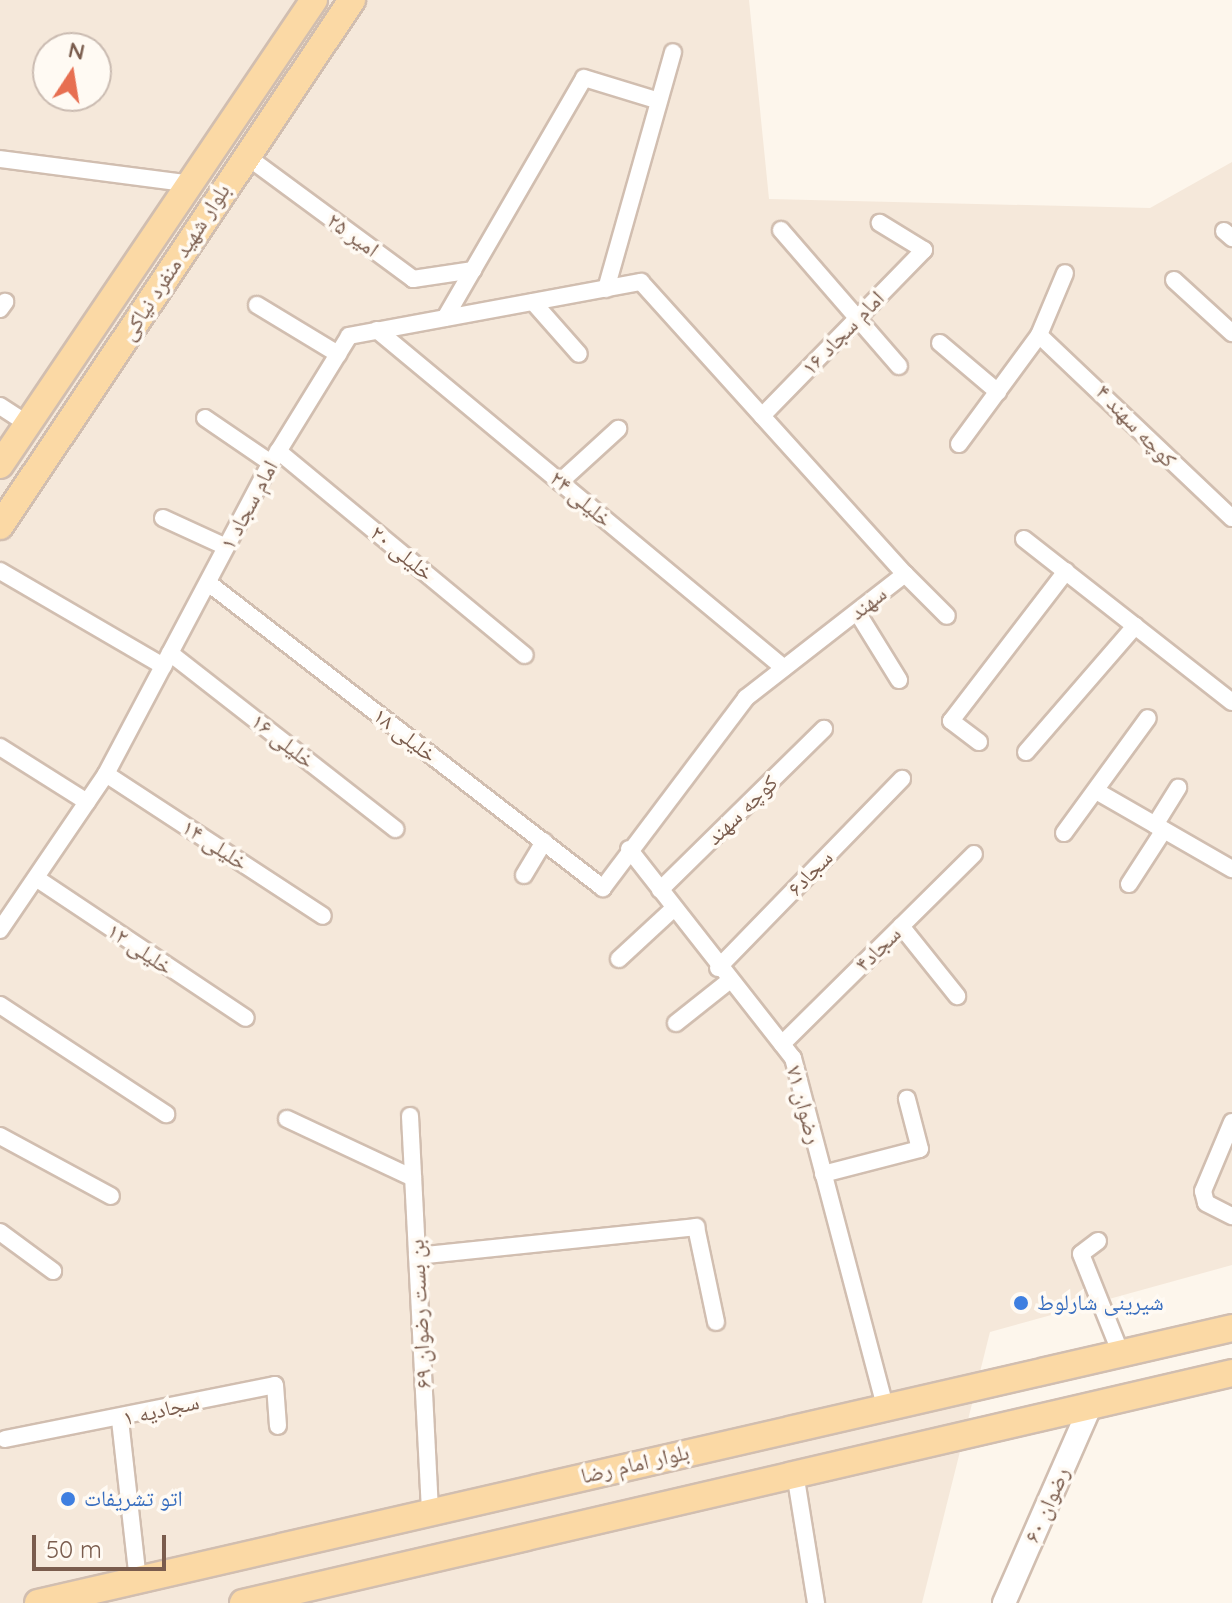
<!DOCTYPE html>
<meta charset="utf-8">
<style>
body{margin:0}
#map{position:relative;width:1232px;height:1603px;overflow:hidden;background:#fdf6ec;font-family:Quicksand,"Noto Naskh Arabic",sans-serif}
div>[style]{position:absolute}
.residential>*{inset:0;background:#f5e8da}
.roads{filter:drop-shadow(2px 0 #d1beb0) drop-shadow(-2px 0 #d1beb0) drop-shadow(0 2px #d1beb0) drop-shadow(0 -2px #d1beb0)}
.minor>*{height:16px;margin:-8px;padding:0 8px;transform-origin:8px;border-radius:8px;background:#fff}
.secondary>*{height:22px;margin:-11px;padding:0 11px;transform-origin:11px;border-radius:11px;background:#fff}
.primary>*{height:26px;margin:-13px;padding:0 13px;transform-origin:13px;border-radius:13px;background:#fbd9a5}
.dots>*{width:22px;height:22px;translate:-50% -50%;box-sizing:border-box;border:4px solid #fffaf3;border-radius:50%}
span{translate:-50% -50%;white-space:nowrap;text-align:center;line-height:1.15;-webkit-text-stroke:7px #fffaf3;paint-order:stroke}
.street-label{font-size:22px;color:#7a5c4d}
.shop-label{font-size:22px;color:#366cbe}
.left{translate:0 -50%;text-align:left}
.north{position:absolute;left:32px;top:32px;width:80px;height:80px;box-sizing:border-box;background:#fffaf3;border:2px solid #cabbb1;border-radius:50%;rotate:12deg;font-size:22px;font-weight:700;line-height:32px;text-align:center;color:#7a5c4d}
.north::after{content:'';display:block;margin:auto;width:28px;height:36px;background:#e76f51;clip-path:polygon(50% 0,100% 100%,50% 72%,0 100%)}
.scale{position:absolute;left:32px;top:1535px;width:134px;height:36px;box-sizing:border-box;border:4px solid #7a5c4d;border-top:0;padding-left:10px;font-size:24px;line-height:28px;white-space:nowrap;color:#7a5c4d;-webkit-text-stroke:6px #fffaf3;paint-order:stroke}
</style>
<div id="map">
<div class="residential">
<div style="clip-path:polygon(evenodd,0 0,749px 0,769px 199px,1150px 208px,1232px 162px,1232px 1265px,990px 1332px,922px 1603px,0 1603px,0 0,48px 48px,96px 48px,96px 96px,48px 96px,48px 48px)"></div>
</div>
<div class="roads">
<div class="minor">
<div style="left:245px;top:155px;width:209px;rotate:36.4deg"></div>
<div style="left:413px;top:279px;width:61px;rotate:-8.5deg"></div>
<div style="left:0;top:159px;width:186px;rotate:7.4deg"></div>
<div style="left:781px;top:230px;width:180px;rotate:49.1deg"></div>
<div style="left:1224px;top:231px;width:11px;rotate:41deg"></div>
<div style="left:1174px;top:280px;width:79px;rotate:42.4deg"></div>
<div style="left:606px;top:289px;width:246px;rotate:-74.2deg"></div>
<div style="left:533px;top:302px;width:69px;rotate:48.5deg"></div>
<div style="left:257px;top:305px;width:95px;rotate:31.2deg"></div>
<div style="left:0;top:309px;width:9px;rotate:-54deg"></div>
<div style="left:445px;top:318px;width:277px;rotate:-59.9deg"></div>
<div style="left:584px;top:78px;width:78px;rotate:17deg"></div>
<div style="left:377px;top:330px;width:529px;rotate:39.71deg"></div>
<div style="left:1039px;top:335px;width:266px;rotate:43.5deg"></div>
<div style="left:940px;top:343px;width:76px;rotate:40.2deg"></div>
<div style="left:0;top:406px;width:33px;rotate:33deg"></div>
<div style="left:762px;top:416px;width:232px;rotate:-45.7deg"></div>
<div style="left:924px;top:250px;width:52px;rotate:-148.5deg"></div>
<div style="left:205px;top:418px;width:80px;rotate:34.3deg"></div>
<div style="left:959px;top:444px;width:135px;rotate:-53.7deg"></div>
<div style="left:1039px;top:335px;width:67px;rotate:-67.2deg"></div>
<div style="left:278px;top:451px;width:320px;rotate:39.6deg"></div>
<div style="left:560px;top:482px;width:79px;rotate:-42.4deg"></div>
<div style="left:163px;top:518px;width:69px;rotate:24.7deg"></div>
<div style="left:1024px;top:539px;width:264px;rotate:38.1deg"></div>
<div style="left:0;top:571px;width:189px;rotate:30.2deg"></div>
<div style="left:905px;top:574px;width:59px;rotate:45deg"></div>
<div style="left:857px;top:612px;width:80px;rotate:58.3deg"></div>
<div style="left:170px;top:653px;width:286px;rotate:38deg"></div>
<div style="left:979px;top:742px;width:35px;rotate:-143deg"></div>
<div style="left:951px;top:721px;width:189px;rotate:-52.5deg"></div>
<div style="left:0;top:747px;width:103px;rotate:32.3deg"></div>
<div style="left:1026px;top:752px;width:167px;rotate:-49.1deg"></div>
<div style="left:106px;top:774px;width:259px;rotate:33.2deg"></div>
<div style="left:1098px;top:792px;width:155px;rotate:29.9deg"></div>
<div style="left:1155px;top:825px;width:44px;rotate:-58.1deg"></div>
<div style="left:1064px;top:833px;width:142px;rotate:-53.9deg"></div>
<div style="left:629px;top:849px;width:266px;rotate:51.9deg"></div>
<div style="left:793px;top:1058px;width:361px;rotate:75.2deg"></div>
<div style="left:524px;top:875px;width:39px;rotate:-59deg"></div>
<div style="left:36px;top:878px;width:252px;rotate:33.7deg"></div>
<div style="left:1129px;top:884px;width:64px;rotate:-57.1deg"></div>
<div style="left:660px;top:890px;width:230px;rotate:-44.5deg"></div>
<div style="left:901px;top:926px;width:90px;rotate:51.3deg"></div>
<div style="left:0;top:930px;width:189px;rotate:-55.8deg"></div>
<div style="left:106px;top:774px;width:352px;rotate:-62.1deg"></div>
<div style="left:271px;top:463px;width:149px;rotate:-58.4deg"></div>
<div style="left:349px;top:336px;width:297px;rotate:-10.5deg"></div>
<div style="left:641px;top:282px;width:394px;rotate:47.9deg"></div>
<div style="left:905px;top:574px;width:202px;rotate:142.1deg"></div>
<div style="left:746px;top:698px;width:238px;rotate:127deg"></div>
<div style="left:603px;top:888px;width:499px;rotate:-142.3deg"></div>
<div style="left:619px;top:959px;width:75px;rotate:-42.8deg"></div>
<div style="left:718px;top:968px;width:264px;rotate:-45.8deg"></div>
<div style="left:0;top:1005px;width:199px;rotate:33.3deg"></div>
<div style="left:676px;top:1023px;width:68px;rotate:-38.4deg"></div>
<div style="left:782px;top:1044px;width:270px;rotate:-44.7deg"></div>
<div style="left:410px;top:1116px;width:396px;rotate:87.1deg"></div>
<div style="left:287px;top:1119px;width:139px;rotate:25.1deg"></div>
<div style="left:1232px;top:1122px;width:75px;rotate:112.8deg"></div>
<div style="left:1203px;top:1191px;width:12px;rotate:76deg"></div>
<div style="left:1206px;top:1203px;width:29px;rotate:27deg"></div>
<div style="left:0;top:1136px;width:126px;rotate:28.4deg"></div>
<div style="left:823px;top:1174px;width:100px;rotate:-14.5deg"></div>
<div style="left:920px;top:1149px;width:52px;rotate:-104.6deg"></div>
<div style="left:0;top:1232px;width:66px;rotate:36.3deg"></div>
<div style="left:1098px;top:1241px;width:21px;rotate:143deg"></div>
<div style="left:1081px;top:1254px;width:108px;rotate:68.2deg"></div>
<div style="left:417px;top:1256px;width:281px;rotate:-5.9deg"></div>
<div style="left:696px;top:1227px;width:97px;rotate:78.1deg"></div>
<div style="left:120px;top:1420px;width:162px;rotate:83.6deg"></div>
<div style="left:5px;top:1439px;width:275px;rotate:-11.3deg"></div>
<div style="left:275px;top:1385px;width:41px;rotate:85.8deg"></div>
<div style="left:795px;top:1473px;width:132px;rotate:80.8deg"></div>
</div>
<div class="secondary">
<div style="left:1004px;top:1603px;width:214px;rotate:-66.3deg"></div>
</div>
<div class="primary">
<div style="left:0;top:465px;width:561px;rotate:-55.97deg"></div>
<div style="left:0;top:526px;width:633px;rotate:-56.21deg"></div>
<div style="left:38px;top:1603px;width:1225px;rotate:-12.97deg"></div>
<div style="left:243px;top:1603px;width:1015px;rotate:-13.09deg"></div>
</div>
</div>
<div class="dots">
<div style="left:1021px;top:1303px;background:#3f7fe0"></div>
<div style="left:68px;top:1499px;background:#3f7fe0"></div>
</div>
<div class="street-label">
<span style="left:353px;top:235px;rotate:36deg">امیر ۲۵</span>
<span style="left:175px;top:262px;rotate:-57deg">بلوار شهید منفرد نیاکی</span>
<span style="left:843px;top:333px;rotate:-46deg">امام سجاد ۱۶</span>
<span style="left:1136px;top:426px;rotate:46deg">کوچه سهند ۴</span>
<span style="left:581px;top:499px;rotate:40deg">خلیلی ۲۴</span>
<span style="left:249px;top:505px;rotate:-62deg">امام سجاد ۱</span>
<span style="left:402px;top:553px;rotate:39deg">خلیلی ۲۰</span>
<span style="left:868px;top:603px;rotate:-38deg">سهند</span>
<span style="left:405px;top:735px;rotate:38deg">خلیلی ۱۸</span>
<span style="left:283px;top:741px;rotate:38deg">خلیلی ۱۶</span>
<span style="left:742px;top:810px;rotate:-44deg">كوچه سهند</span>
<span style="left:215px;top:845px;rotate:33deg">خلیلی ۱۴</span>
<span style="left:810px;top:873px;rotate:-46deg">سجاد۶</span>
<span style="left:140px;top:949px;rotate:34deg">خلیلی ۱۲</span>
<span style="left:878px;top:949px;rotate:-45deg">سجاد۴</span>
<span style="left:804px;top:1105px;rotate:75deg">رضوان ۷۱</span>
<span style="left:420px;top:1314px;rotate:-93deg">بن بست رضوان ۶۹</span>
<span style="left:161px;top:1410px;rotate:-13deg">سجادیه ۱</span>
<span style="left:635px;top:1464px;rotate:-13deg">بلوار امام رضا</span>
<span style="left:1047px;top:1505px;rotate:-66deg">رضوان ۶۰</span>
</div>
<div class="shop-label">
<span class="left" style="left:1037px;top:1303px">شیرینی شارلوط</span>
<span class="left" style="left:84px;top:1499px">اتو تشریفات</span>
</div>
<div class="north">N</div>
<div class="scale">50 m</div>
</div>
